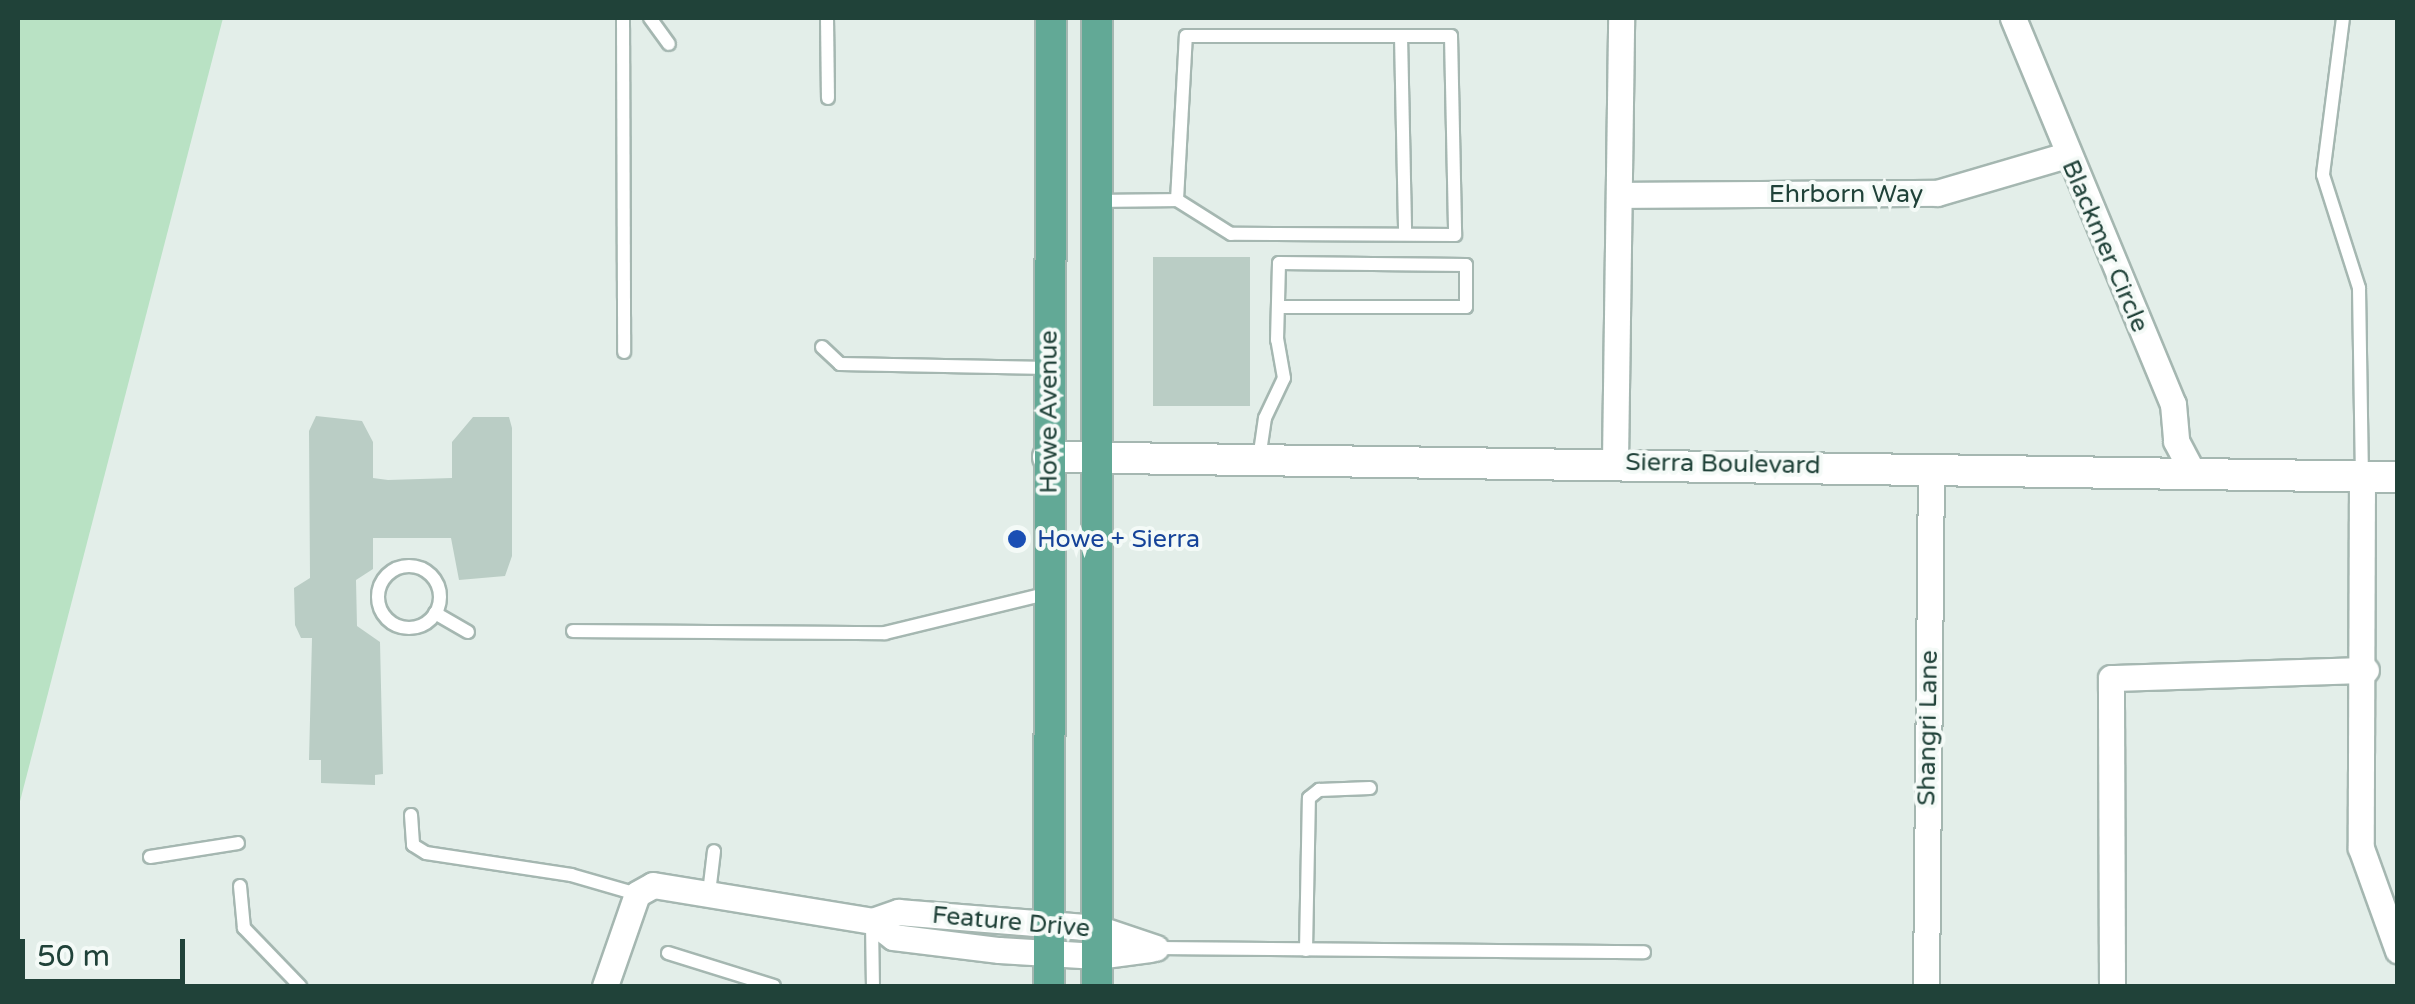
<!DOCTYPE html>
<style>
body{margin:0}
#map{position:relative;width:2415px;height:1004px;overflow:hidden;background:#e3eee9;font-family:"Varela Round",sans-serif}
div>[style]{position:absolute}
.green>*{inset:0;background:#b9e2c4}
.building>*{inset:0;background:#bacdc5;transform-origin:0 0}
.roads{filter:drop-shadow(2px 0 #a5b7b1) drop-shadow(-2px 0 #a5b7b1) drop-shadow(0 2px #a5b7b1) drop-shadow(0 -2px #a5b7b1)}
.service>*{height:12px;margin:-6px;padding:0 6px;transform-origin:6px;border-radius:6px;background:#fff}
.service>.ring{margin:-6px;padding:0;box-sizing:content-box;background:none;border:12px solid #fff;border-radius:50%}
.minor>*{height:25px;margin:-12.5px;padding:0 12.5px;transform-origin:12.5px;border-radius:12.5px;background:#fff}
.tertiary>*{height:30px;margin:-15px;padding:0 15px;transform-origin:15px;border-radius:15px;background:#fff}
.primary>*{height:30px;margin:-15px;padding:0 15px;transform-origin:15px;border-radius:15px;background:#62a996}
.dots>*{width:28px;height:28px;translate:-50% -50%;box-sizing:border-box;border:5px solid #f4faf7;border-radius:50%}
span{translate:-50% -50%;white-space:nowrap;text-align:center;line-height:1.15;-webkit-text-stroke:8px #f4faf7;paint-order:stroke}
.street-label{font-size:25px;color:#204239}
.transit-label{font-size:25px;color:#164399}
.left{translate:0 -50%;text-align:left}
.frame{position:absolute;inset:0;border:20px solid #204239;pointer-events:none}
.scale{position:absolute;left:20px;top:939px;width:165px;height:45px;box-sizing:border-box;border:5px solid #204239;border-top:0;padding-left:12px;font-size:30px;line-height:35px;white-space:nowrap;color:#204239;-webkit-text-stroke:8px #f4faf7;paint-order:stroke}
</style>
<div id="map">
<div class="green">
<div style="clip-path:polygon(18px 18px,223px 18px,18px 809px)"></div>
</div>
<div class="building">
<div style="left:1153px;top:257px;width:97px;height:149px"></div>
<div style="clip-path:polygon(316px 416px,362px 421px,373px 442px,373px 478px,388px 480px,452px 478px,452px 442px,473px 417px,509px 417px,512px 428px,512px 556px,505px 576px,459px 580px,451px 538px,373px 538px,373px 569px,356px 580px,357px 626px,380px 642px,383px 774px,375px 775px,375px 785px,321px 783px,321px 760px,309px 760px,312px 638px,301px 638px,295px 625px,294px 588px,310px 578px,309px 431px)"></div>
</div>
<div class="roads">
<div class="service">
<div style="left:623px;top:18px;width:334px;rotate:89.8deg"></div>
<div style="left:650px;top:18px;width:32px;rotate:54deg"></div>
<div style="left:827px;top:18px;width:80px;rotate:89.3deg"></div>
<div style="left:2343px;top:18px;width:158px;rotate:97.3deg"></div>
<div style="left:2323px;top:175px;width:119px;rotate:72.3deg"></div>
<div style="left:2359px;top:288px;width:186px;rotate:89.1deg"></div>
<div style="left:1401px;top:36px;width:198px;rotate:88.8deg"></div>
<div style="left:1099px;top:201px;width:78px;rotate:-0.7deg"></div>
<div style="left:1177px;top:200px;width:164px;rotate:-86.9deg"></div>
<div style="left:1186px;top:36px;width:265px"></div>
<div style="left:1451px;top:36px;width:199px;rotate:88.8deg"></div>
<div style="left:1455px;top:235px;width:224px;rotate:-179.7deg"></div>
<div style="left:1231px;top:234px;width:64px;rotate:-147.8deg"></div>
<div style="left:822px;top:347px;width:25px;rotate:43deg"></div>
<div style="left:840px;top:364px;width:209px;rotate:1.1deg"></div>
<div style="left:1259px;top:459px;width:41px;rotate:-81.7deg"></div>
<div style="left:1265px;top:418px;width:44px;rotate:-64.6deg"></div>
<div style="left:1284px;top:378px;width:39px;rotate:-100deg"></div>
<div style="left:1277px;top:340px;width:77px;rotate:-88.5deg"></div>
<div style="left:1279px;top:263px;width:187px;rotate:0.6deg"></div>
<div style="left:1466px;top:265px;width:42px;rotate:90deg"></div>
<div style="left:1466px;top:307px;width:188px;rotate:180deg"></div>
<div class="ring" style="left:378px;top:566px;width:50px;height:50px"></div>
<div style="left:435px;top:613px;width:38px;rotate:30deg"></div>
<div style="left:573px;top:631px;width:312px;rotate:0.4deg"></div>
<div style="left:885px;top:633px;width:169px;rotate:-13.7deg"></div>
<div style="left:411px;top:815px;width:30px;rotate:86deg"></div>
<div style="left:413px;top:845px;width:15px;rotate:32deg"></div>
<div style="left:426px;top:853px;width:147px;rotate:8.6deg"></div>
<div style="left:571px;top:875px;width:69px;rotate:16.1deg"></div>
<div style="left:150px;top:857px;width:89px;rotate:-9deg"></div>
<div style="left:240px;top:886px;width:42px;rotate:84.6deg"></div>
<div style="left:244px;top:928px;width:81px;rotate:46deg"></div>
<div style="left:709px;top:893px;width:42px;rotate:-83.2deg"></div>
<div style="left:872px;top:924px;width:62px;rotate:89.1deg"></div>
<div style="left:1156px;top:948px;width:488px;rotate:0.5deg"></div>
<div style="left:1306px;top:950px;width:152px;rotate:-88.9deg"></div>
<div style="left:1309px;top:798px;width:13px;rotate:-39deg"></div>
<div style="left:1319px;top:790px;width:51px;rotate:-2.2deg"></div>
<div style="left:668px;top:953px;width:111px;rotate:17.3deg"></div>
</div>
<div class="minor">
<div style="left:2013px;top:18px;width:418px;rotate:67.5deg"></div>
<div style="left:2173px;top:404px;width:37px;rotate:85deg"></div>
<div style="left:2176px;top:441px;width:36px;rotate:62deg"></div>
<div style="left:1620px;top:195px;width:317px;rotate:-0.4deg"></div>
<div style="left:1937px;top:193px;width:134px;rotate:-16.4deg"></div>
<div style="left:1615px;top:461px;width:443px;rotate:-89.2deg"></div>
<div style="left:2362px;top:477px;width:371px;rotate:90.2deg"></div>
<div style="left:2361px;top:848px;width:109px;rotate:70.2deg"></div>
<div style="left:872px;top:921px;width:26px;rotate:37deg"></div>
<div style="left:893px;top:937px;width:107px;rotate:7deg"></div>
<div style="left:999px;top:950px;width:98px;rotate:3.5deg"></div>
<div style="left:1097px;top:956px;width:53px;rotate:-7.5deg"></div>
<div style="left:605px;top:986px;width:97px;rotate:-70.8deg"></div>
<div style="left:637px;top:894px;width:18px;rotate:-29deg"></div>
<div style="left:653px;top:885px;width:222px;rotate:9.3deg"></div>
<div style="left:872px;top:921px;width:28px;rotate:-19deg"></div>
<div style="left:898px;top:912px;width:200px;rotate:4.6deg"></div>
<div style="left:1097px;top:928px;width:62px;rotate:18.7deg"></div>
<div style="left:1926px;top:986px;width:517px;rotate:-89.45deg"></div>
<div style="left:2112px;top:986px;width:308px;rotate:-90.2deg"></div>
<div style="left:2111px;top:678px;width:255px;rotate:-1.8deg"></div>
</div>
<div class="tertiary">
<div style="left:1048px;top:457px;width:1350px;rotate:0.85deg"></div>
</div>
<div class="primary">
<div style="left:1049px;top:986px;width:968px;rotate:-89.88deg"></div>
<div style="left:1097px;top:986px;width:968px;rotate:-90deg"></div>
</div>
</div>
<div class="dots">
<div style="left:1017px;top:539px;background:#1a4fb4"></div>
</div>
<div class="street-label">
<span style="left:1846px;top:194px">Ehrborn Way</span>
<span style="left:2105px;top:246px;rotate:67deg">Blackmer Circle</span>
<span style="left:1049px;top:412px;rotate:-90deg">Howe Avenue</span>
<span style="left:1723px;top:464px;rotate:1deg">Sierra Boulevard</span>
<span style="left:1928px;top:728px;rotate:-89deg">Shangri Lane</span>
<span style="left:1011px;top:922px;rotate:5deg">Feature Drive</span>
</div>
<div class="transit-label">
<span class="left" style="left:1037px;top:539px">Howe + Sierra</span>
</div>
<div class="frame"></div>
<div class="scale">50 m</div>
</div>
